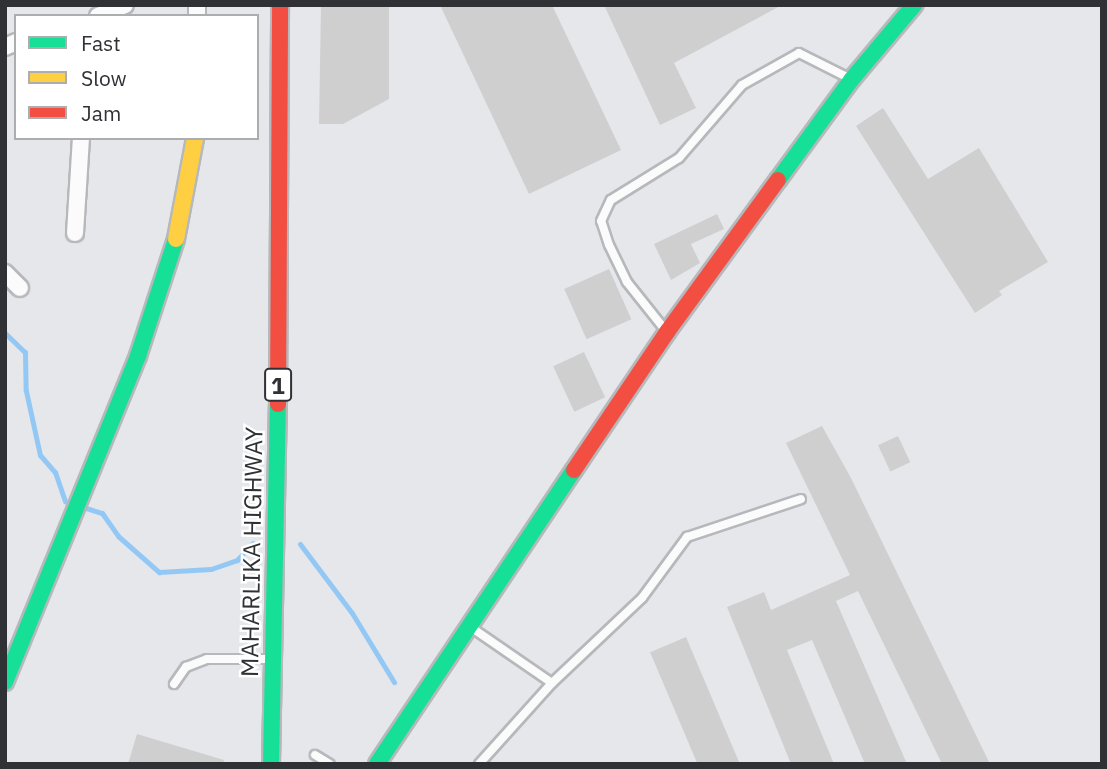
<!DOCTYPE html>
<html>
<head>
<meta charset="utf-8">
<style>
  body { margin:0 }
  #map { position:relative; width:1107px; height:769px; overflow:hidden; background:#e5e7eb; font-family:"IBM Plex Sans",sans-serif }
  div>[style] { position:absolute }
  .stream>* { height:5px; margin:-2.5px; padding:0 2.5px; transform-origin:2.5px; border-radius:2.5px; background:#94c8f4 }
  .building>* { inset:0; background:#d0cfd0; transform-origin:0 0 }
  .roads { filter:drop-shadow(2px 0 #b6b8bb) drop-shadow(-2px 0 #b6b8bb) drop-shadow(0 2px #b6b8bb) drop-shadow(0 -2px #b6b8bb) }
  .lane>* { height:8px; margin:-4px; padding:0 4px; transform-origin:4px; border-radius:4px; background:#fbfbfc }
  .street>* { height:16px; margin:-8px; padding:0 8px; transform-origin:8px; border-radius:8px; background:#fbfbfc }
  .fast>* { height:16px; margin:-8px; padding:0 8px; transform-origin:8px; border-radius:8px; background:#16e098 }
  .slow>* { height:16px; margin:-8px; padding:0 8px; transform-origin:8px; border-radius:8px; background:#ffcf43 }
  .jam>* { height:16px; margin:-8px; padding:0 8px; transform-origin:8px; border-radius:8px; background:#f24e42 }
  span { translate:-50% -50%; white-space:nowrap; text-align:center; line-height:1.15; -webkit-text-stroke:5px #fff; paint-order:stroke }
  .shield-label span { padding:2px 5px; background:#fff; border:2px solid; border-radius:5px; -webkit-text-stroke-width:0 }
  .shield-label { font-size:23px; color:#303135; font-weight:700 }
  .street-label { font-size:24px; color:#303135 }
  .frame { position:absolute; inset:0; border:7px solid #303135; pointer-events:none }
  .legend { position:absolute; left:14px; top:14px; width:245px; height:126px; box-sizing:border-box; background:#fff; border:2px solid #acadae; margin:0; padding:9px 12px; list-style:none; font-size:21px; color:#303135 }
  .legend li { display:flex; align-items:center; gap:14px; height:35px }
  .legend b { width:35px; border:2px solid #acadae }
</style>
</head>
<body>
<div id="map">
  <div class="stream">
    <i style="left:5px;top:333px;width:28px;rotate:44deg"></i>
    <i style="left:25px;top:352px;width:39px;rotate:89deg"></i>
    <i style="left:26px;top:391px;width:66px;rotate:77.7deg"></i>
    <i style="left:40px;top:455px;width:23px;rotate:49deg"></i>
    <i style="left:55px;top:472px;width:31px;rotate:71deg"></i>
    <i style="left:83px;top:507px;width:20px;rotate:18deg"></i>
    <i style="left:102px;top:513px;width:28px;rotate:55deg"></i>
    <i style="left:118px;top:536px;width:55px;rotate:41.3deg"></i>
    <i style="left:159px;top:572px;width:52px;rotate:-3.3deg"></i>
    <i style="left:211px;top:569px;width:28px;rotate:-19deg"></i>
    <i style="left:237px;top:560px;width:23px;rotate:-47deg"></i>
    <i style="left:300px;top:544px;width:86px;rotate:53deg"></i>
    <i style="left:352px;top:613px;width:81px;rotate:58.7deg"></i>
  </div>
  <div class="building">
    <i style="clip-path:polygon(321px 5px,389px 5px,389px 99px,343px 124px,319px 124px)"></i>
    <i style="clip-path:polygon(440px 5px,552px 5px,621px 150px,529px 194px)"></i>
    <i style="clip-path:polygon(604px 5px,782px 5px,674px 63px,696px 108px,660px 125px)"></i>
    <i style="clip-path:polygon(883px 108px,928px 179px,979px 148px,1048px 262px,999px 291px,1002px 295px,975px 313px,856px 126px)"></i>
    <i style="clip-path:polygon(717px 214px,724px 229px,691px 244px,700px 263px,671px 280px,654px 244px)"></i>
    <i style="left:609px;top:269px;width:55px;height:49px;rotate:66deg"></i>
    <i style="left:584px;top:352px;width:50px;height:34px;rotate:65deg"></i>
    <i style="clip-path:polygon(822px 426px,851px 478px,990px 764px,942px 764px,858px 591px,836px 601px,907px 764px,865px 764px,812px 640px,787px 650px,834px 764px,791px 764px,727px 607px,764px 592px,771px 610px,850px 575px,786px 443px)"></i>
    <i style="left:898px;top:436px;width:29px;height:22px;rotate:65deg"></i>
    <i style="left:686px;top:637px;width:138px;height:39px;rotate:67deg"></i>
    <i style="clip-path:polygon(137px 734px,224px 760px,223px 764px,128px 764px)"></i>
  </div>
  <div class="roads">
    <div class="lane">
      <i style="left:666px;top:331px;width:63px;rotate:-128.5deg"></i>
      <i style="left:627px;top:282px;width:41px;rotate:-115.9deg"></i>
      <i style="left:609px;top:245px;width:25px;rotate:-108deg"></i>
      <i style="left:601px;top:221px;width:23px;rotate:-65deg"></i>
      <i style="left:611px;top:200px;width:80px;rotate:-31.7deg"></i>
      <i style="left:679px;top:158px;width:96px;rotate:-49.2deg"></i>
      <i style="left:742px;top:85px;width:65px;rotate:-29.3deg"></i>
      <i style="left:799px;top:53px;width:56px;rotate:26.6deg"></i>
      <i style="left:472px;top:628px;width:97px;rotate:34.5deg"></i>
      <i style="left:174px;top:684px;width:21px;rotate:-55deg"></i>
      <i style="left:186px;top:667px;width:22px;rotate:-21deg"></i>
      <i style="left:207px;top:659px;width:60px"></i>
      <i style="left:315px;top:755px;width:17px;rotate:31deg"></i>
      <i style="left:479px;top:764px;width:109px;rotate:-48deg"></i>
      <i style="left:552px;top:683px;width:124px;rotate:-43.4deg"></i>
      <i style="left:642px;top:598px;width:76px;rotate:-53.6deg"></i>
      <i style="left:687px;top:537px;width:120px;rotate:-18.4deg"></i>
    </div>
    <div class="street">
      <i style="left:197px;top:5px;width:11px;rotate:90deg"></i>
      <i style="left:98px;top:16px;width:29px;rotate:-22deg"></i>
      <i style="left:5px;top:47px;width:12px;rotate:-24deg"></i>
      <i style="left:75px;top:233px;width:95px;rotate:-86.4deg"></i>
      <i style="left:5px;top:273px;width:21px;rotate:45deg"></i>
    </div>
    <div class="fast">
      <i style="left:778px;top:180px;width:125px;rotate:-53.8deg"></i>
      <i style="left:852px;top:79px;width:97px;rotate:-50deg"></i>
      <i style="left:5px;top:682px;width:352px;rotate:-67.8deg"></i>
      <i style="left:138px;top:356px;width:123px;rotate:-72deg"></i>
      <i style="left:271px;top:764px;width:360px;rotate:-88.9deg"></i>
      <i style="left:377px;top:764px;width:354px;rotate:-56.2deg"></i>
    </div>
    <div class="slow">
      <i style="left:176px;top:239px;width:103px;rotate:-79.3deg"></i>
    </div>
    <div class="jam">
      <i style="left:278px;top:404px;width:399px;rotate:-89.7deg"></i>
      <i style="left:574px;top:470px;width:166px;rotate:-56deg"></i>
      <i style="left:667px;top:332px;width:188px;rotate:-53.9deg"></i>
    </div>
  </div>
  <div class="shield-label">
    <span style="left:278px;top:385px">1</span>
  </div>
  <div class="street-label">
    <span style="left:252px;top:552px;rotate:-89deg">MAHARLIKA HIGHWAY</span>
  </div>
  <div class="frame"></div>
  <ul class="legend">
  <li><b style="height:9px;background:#16e098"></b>Fast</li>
  <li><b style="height:9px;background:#ffcf43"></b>Slow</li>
  <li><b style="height:9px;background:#f24e42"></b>Jam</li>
  </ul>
</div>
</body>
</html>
